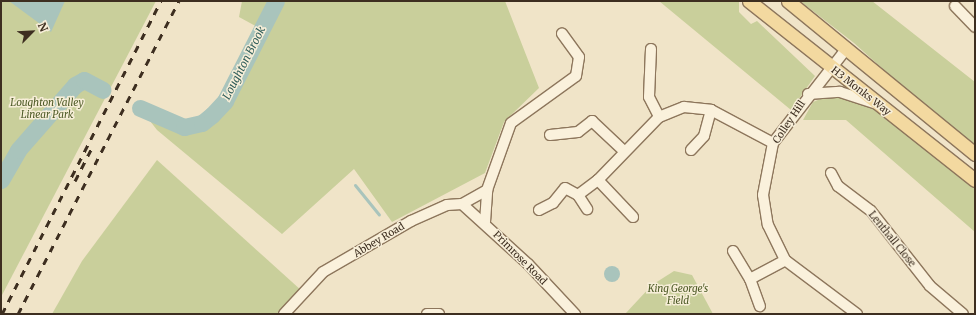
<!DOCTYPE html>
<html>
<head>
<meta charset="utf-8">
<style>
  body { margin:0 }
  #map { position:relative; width:976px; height:315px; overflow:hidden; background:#f0e4c8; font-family:Merriweather,serif }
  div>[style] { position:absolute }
  .green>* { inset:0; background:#c9cf9b }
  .water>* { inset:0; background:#a9c4bc }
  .round { border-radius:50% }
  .stream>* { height:3px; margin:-1.5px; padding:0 1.5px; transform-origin:1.5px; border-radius:1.5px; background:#a9c4bc }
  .river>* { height:17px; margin:-8.5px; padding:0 8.5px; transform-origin:8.5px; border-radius:8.5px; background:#a9c4bc }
  .roads { filter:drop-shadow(1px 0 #8d765c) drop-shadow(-1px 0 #8d765c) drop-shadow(0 1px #8d765c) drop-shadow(0 -1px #8d765c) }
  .minor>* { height:10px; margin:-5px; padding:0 5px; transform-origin:5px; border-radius:5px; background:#faf1dc }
  .major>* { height:13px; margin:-6.5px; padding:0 6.5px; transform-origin:6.5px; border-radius:6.5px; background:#f3d9a0 }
  .rail>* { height:3px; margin-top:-1.5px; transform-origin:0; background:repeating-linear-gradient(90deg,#3d2e20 0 7px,transparent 0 14px) }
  span { translate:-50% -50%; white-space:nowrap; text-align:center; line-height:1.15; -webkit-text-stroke:3px #f7eed8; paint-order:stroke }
  .street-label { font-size:10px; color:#3d2e20 }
  .park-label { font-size:10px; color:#4d5a26; font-style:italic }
  .water-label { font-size:11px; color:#2f5d5a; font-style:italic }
  .frame { position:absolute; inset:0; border:2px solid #3d2e20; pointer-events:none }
  .north { position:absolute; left:12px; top:12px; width:40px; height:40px; -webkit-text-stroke:3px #f7eed8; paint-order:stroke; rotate:66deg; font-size:11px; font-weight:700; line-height:16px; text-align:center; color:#3d2e20 }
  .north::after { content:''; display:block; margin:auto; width:14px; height:18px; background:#3d2e20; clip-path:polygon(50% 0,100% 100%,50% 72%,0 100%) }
</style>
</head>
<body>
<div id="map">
  <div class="green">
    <i style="clip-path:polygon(1px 1px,156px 1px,1px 297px)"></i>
    <i style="clip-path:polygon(242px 1px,505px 1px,539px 88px,504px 122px,485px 173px,392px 222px,354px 169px,282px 234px,157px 130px,140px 108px,184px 127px,202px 123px,212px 115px,225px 101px,261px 29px,239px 17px)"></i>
    <i style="clip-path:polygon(659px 1px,739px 1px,739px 12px,751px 24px,757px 21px,815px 76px,791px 110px)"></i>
    <i style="clip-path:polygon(800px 1px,872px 1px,975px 82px,975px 152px,854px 43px)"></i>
    <i style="clip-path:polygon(828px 96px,843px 96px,869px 106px,975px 181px,975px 232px,846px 120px,803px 120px,813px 102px)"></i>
    <i style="clip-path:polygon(157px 160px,302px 291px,280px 314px,52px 314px,82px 261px)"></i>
    <i style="clip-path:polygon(674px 271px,692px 275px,713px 314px,625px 314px,652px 285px)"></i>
  </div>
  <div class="water">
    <i style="clip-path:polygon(9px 1px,65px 1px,51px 32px)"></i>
    <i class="round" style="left:604px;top:266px;width:16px;height:16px"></i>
  </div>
  <div class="stream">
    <i style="left:355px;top:185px;width:38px;rotate:51deg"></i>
  </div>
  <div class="river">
    <i style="left:140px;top:108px;width:48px;rotate:23.4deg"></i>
    <i style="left:184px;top:127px;width:18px;rotate:-13deg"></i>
    <i style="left:202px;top:123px;width:13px;rotate:-39deg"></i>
    <i style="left:212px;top:115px;width:19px;rotate:-47deg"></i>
    <i style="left:225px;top:101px;width:112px;rotate:-63deg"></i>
    <i style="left:1px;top:180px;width:34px;rotate:-60deg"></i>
    <i style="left:18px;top:150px;width:86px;rotate:-48.8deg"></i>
    <i style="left:75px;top:85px;width:10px;rotate:-29deg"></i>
    <i style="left:84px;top:80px;width:21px;rotate:28deg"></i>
  </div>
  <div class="roads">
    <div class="minor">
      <i style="left:955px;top:6px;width:29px;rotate:46deg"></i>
      <i style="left:847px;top:48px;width:120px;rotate:127.9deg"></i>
      <i style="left:773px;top:143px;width:53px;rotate:100.9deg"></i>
      <i style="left:763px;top:195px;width:30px;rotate:81deg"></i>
      <i style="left:768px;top:225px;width:39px;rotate:64deg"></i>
      <i style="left:785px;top:260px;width:90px;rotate:36.9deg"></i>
      <i style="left:651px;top:49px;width:48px;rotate:92.4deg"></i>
      <i style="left:649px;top:97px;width:22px;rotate:63deg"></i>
      <i style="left:808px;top:94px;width:32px;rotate:-4deg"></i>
      <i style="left:840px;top:92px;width:38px;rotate:18deg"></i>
      <i style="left:550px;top:135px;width:28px;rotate:-6deg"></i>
      <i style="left:578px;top:132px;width:18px;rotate:-38deg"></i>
      <i style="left:592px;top:121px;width:44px;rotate:43.2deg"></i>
      <i style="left:691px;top:150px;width:19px;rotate:-47deg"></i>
      <i style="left:704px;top:136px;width:27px;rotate:-75deg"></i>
      <i style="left:831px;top:173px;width:15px;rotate:62deg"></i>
      <i style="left:838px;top:186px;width:41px;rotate:37.1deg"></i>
      <i style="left:871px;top:211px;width:95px;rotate:51.8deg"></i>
      <i style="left:930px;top:286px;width:43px;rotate:40.3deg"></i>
      <i style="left:598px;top:180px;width:88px;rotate:-45.9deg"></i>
      <i style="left:659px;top:117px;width:27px;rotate:-22deg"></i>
      <i style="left:684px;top:107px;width:27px;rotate:6deg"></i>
      <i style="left:711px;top:110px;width:70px;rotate:28deg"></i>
      <i style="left:578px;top:195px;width:17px;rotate:57deg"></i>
      <i style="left:462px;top:204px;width:89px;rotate:42.3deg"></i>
      <i style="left:528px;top:264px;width:69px;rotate:46.8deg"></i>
      <i style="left:539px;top:210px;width:16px;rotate:-27deg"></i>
      <i style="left:553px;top:203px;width:19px;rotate:-51deg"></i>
      <i style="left:565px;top:188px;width:15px;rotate:28deg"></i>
      <i style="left:578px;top:195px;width:25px;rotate:-37deg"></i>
      <i style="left:598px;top:180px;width:51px;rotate:46.6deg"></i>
      <i style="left:485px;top:222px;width:32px;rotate:-86deg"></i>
      <i style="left:733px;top:251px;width:33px;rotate:59deg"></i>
      <i style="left:750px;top:279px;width:29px;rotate:70deg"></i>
      <i style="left:750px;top:279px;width:40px;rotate:-28deg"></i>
      <i style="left:284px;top:314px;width:57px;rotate:-47.1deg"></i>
      <i style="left:323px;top:272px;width:102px;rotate:-30.1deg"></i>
      <i style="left:411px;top:221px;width:39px;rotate:-24deg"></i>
      <i style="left:447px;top:205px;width:15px;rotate:-4deg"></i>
      <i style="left:462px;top:204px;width:29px;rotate:-29deg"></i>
      <i style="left:487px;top:190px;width:71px;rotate:-70.3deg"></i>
      <i style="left:511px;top:123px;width:80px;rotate:-35.9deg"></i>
      <i style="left:576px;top:76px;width:19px;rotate:-81deg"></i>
      <i style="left:579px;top:57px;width:29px;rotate:-126deg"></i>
      <i style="left:427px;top:314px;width:12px"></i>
    </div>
    <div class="major">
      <i style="left:749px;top:1px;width:288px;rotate:38.4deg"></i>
      <i style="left:788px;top:1px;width:242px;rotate:39.3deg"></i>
    </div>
  </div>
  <div class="rail">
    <i style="left:75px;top:181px;width:39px;rotate:-63deg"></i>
    <i style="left:2px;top:314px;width:351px;rotate:-63.1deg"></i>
    <i style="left:18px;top:314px;width:352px;rotate:-62.8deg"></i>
  </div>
  <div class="street-label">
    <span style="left:861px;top:91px;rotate:38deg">H3 Monks Way</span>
    <span style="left:789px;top:122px;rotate:-56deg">Colley Hill</span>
    <span style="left:892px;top:239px;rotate:51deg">Lenthall Close</span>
    <span style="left:379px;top:240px;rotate:-31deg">Abbey Road</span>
    <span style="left:520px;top:258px;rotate:45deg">Primrose Road</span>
  </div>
  <div class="park-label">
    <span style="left:47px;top:108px">Loughton Valley<br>Linear Park</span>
    <span style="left:678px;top:294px">King George's<br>Field</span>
  </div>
  <div class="water-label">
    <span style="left:244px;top:63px;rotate:-63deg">Loughton Brook</span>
  </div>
  <div class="frame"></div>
  <div class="north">N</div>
</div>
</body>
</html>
